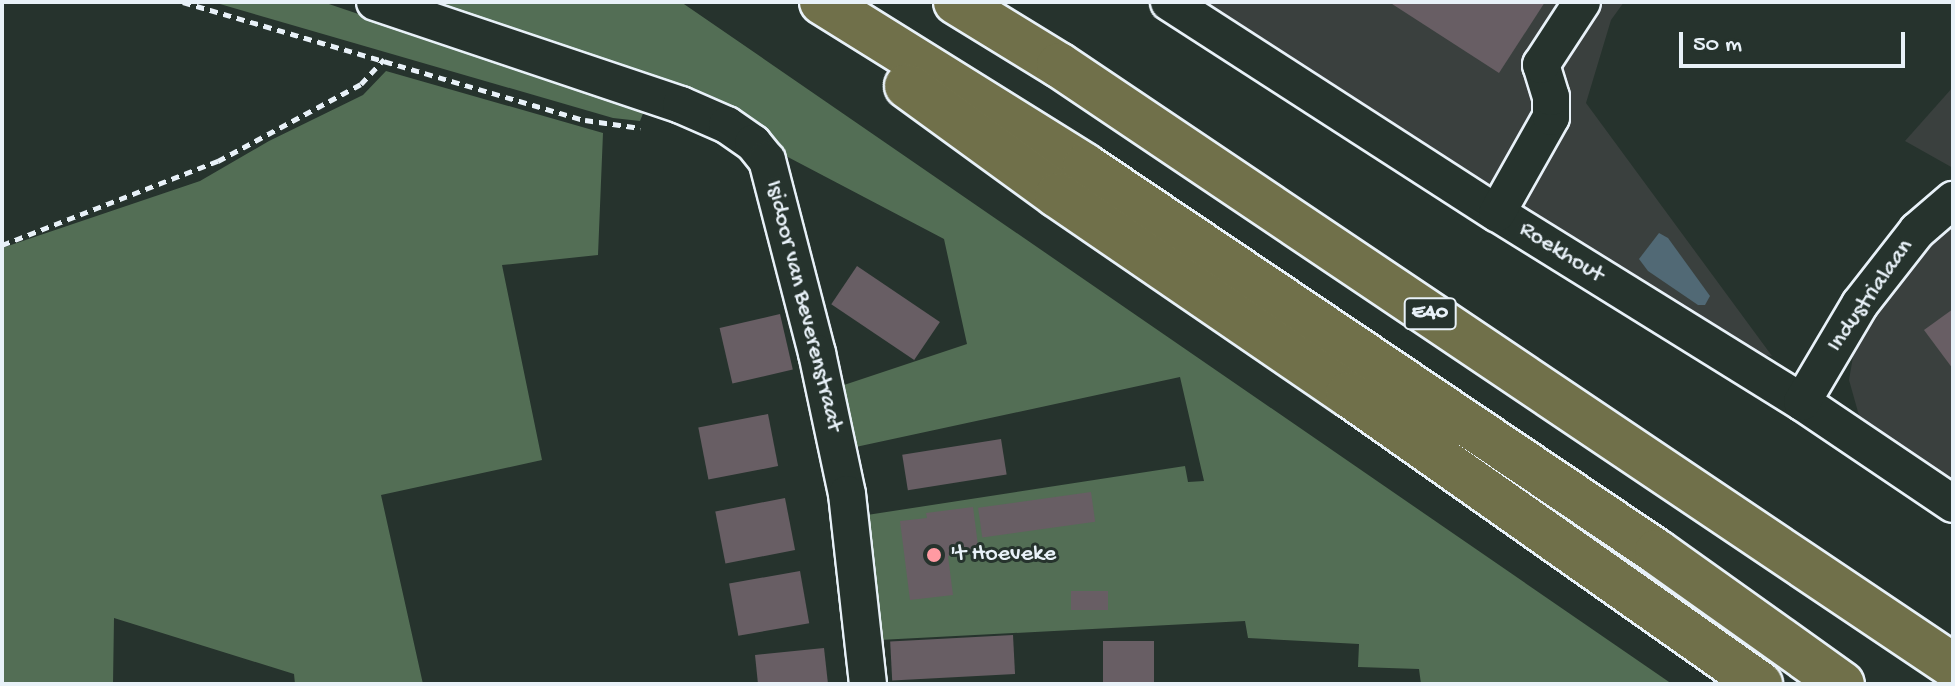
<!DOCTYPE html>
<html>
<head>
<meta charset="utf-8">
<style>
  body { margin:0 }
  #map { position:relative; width:1955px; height:686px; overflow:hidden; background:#26332d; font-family:"Gochi Hand",sans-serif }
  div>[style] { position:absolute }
  .built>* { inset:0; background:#3a403e }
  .green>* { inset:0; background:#536e55 }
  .water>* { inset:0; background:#516975 }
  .building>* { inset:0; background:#685e64; transform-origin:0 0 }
  .path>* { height:5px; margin-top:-2.5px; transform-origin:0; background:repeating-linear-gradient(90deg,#e8f1f8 0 8px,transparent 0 14px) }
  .roads { filter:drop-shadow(2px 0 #e8f1f8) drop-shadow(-2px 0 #e8f1f8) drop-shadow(0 2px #e8f1f8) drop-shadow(0 -2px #e8f1f8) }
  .minor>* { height:36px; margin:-18px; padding:0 18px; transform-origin:18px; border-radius:18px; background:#26332d }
  .highway>* { height:44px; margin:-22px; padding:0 22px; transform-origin:22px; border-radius:22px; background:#70704a }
  .dots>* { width:22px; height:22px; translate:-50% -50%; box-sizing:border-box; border:4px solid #26332d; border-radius:50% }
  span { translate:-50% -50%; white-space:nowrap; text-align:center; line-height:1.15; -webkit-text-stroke:6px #26332d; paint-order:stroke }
  .shield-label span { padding:2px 6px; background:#26332d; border:2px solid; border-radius:6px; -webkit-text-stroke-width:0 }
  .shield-label { font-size:22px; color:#e8f1f8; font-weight:700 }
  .street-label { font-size:24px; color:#e8f1f8 }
  .poi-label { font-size:24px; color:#e8f1f8 }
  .left { translate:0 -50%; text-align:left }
  .frame { position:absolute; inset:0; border:4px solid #e8f1f8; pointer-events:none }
  .scale { position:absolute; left:1679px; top:32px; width:226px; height:36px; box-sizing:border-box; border:4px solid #e8f1f8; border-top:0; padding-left:10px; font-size:24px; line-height:28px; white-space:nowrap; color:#e8f1f8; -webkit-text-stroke:6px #26332d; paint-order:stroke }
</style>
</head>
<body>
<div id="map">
  <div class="built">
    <i style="clip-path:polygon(1192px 2px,1624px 2px,1611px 20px,1586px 103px,1772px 356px,1754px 354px)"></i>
    <i style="clip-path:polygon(1953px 87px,1953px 168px,1905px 141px)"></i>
    <i style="clip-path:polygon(1953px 216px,1953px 489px,1869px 430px,1860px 419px,1849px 380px,1855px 345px,1912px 255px)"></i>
  </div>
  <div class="green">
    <i style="clip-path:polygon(213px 2px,323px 2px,644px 111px,640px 121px,613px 118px)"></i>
    <i style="clip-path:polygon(438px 2px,681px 2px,1672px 684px,1421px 684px,1419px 669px,1358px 667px,1359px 644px,1248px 638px,1245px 621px,879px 640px,867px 515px,1185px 466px,1188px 482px,1204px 481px,1180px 377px,851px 448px,838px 387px,967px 344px,944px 239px,784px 155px,743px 113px)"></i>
    <i style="clip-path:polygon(386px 71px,603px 133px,598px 255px,502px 265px,542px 460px,381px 495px,423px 684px,295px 684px,294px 674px,114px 618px,113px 684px,2px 684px,2px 248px,200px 181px,269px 141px,363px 95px)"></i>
  </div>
  <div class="water">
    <i style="clip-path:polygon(1659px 233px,1668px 238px,1710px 296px,1705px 305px,1698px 305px,1648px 271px,1639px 259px)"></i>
  </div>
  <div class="building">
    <i style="clip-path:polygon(1389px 2px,1545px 2px,1499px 73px)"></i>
    <i style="left:857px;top:266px;width:100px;height:46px;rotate:34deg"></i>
    <i style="clip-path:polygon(1953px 309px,1953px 369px,1924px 330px)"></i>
    <i style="left:780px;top:314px;width:57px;height:62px;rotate:77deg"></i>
    <i style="left:768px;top:414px;width:53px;height:71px;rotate:79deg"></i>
    <i style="left:1001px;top:439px;width:36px;height:100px;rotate:81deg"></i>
    <i style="left:1091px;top:492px;width:30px;height:114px;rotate:82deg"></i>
    <i style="left:785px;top:498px;width:53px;height:71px;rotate:79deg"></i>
    <i style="clip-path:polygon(973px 507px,979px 553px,948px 556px,953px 595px,910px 600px,900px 521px,927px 518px,926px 513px)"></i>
    <i style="left:800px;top:571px;width:53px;height:72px;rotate:80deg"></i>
    <i style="left:1071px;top:591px;width:37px;height:19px"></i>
    <i style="left:1013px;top:635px;width:39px;height:123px;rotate:87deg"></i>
    <i style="left:1154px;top:641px;width:43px;height:51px;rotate:90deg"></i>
    <i style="clip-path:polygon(824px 648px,828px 684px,758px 684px,755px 655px)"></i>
  </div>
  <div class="path">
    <i style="left:183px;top:2px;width:419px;rotate:16.4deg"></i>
    <i style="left:585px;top:120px;width:56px;rotate:8.3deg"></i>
    <i style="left:2px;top:245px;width:232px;rotate:-21.3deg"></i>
    <i style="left:218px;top:161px;width:162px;rotate:-28.3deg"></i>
    <i style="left:361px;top:84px;width:34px;rotate:-47deg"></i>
  </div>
  <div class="roads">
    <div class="minor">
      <i style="left:375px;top:2px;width:323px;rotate:18.6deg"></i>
      <i style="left:681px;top:105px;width:50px;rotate:23.5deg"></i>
      <i style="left:727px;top:125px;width:32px;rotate:35deg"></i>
      <i style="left:753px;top:143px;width:22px;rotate:51deg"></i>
      <i style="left:767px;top:160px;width:199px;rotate:75.5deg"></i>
      <i style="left:817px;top:353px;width:144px;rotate:78deg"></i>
      <i style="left:847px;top:494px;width:191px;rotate:83.7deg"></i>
      <i style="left:1169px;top:2px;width:390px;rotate:32.8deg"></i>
      <i style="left:1497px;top:213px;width:359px;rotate:31.8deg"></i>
      <i style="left:1802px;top:402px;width:182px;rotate:34deg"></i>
      <i style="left:1497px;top:213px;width:110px;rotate:-60.6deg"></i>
      <i style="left:1551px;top:117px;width:20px;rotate:-90deg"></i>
      <i style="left:1551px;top:97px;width:34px;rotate:-107deg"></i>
      <i style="left:1541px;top:65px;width:75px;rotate:-56.9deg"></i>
      <i style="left:1802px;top:402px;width:114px;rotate:-59.4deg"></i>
      <i style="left:1860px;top:304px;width:93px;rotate:-52deg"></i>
      <i style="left:1917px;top:231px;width:48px;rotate:-40.7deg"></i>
    </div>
    <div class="highway">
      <i style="left:822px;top:2px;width:310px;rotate:31.9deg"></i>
      <i style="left:1085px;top:166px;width:690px;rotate:34.01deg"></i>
      <i style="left:1657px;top:552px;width:227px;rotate:35.5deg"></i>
      <i style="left:956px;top:2px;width:121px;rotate:31.5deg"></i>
      <i style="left:1059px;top:65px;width:1077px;rotate:33.91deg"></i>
      <i style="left:907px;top:86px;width:185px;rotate:36deg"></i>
      <i style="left:1057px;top:195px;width:353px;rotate:34.4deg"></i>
      <i style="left:1348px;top:394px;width:504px;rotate:35.14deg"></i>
    </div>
  </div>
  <div class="dots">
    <i style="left:934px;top:555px;background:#ff9aa2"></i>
  </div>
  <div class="shield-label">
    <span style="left:1430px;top:314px">E40</span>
  </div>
  <div class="street-label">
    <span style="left:1561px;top:253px;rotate:32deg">Roekhout</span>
    <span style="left:1871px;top:296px;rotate:-55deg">Industrialaan</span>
    <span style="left:803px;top:306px;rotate:76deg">Isidoor van Beverenstraat</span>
  </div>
  <div class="poi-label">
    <span class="left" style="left:950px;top:555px">'t Hoeveke</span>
  </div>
  <div class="frame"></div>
  <div class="scale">50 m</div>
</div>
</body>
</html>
